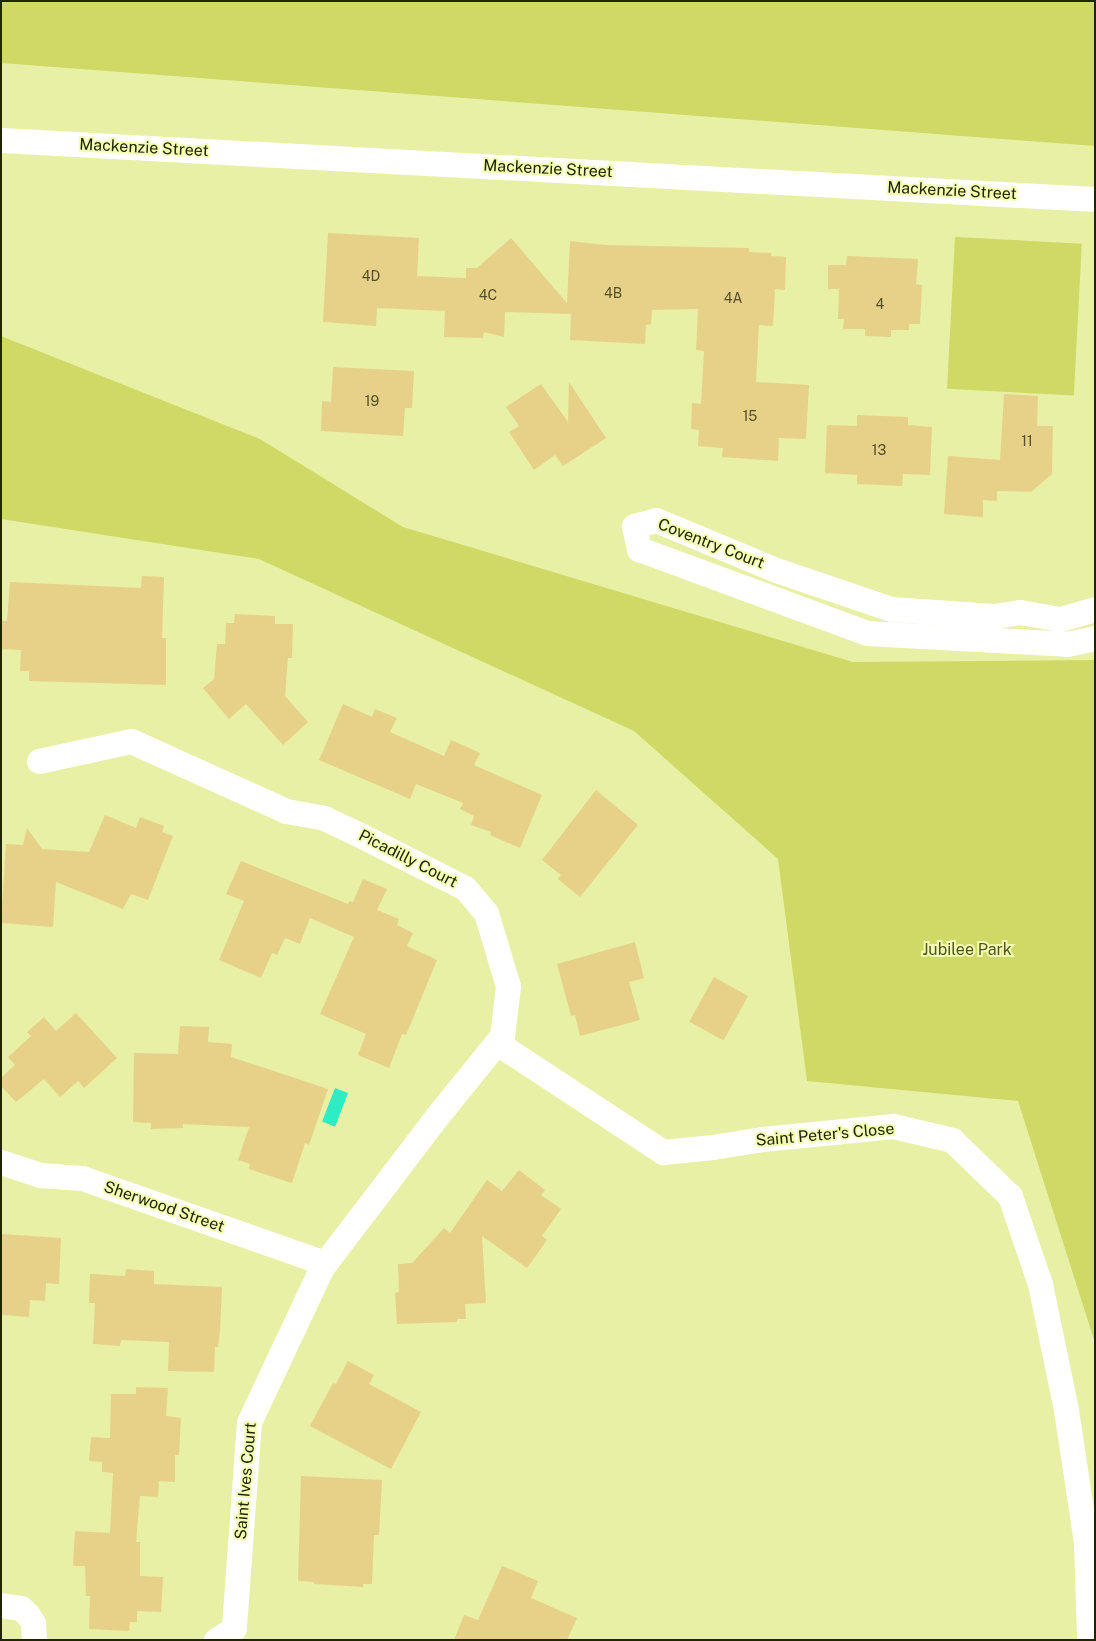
<!DOCTYPE html>
<html>
<head>
<meta charset="utf-8">
<style>
  body { margin:0 }
  #map { position:relative; width:1096px; height:1641px; overflow:hidden; background:#e7f0a5; font-family:"Public Sans",sans-serif }
  div>[style] { position:absolute }
  .green>* { inset:0; background:#cfda66; transform-origin:0 0 }
  .water>* { inset:0; background:#2eedc5; transform-origin:0 0 }
  .building>* { inset:0; background:#e7d188; transform-origin:0 0 }
  .street>* { height:25px; margin:-12.5px; padding:0 12.5px; transform-origin:12.5px; border-radius:12.5px; background:#fff }
  span { translate:-50% -50%; white-space:nowrap; text-align:center; line-height:1.15; -webkit-text-stroke:4px #f4fdb2; paint-order:stroke }
  .number-label { font-size:14px; color:#524f26 }
  .number-label span { -webkit-text-stroke-width:0 }
  .street-label { font-size:16px; color:#212405 }
  .park-label { font-size:16px; color:#4f5420 }
  .frame { position:absolute; inset:0; border:2px solid #212405; pointer-events:none }
</style>
</head>
<body>
<div id="map">
  <div class="green">
    <i style="clip-path:polygon(1px 1px,1095px 1px,1095px 146px,1px 63px)"></i>
    <i style="left:955px;top:237px;width:127px;height:152px;rotate:3deg"></i>
    <i style="clip-path:polygon(1px 336px,260px 439px,403px 527px,853px 662px,1095px 660px,1095px 1343px,1018px 1101px,807px 1081px,778px 859px,634px 731px,259px 559px,1px 519px)"></i>
  </div>
  <div class="water">
    <i style="left:335px;top:1088px;width:14px;height:36px;rotate:21deg"></i>
  </div>
  <div class="building">
    <i style="clip-path:polygon(328px 233px,419px 238px,417px 276px,466px 278px,466px 268px,477px 268px,511px 238px,567px 303px,570px 241px,605px 245px,749px 248px,749px 252px,771px 253px,771px 256px,786px 257px,785px 290px,775px 289px,773px 326px,759px 325px,756px 382px,809px 385px,806px 439px,779px 438px,778px 461px,722px 457px,723px 448px,698px 446px,699px 430px,691px 429px,692px 403px,701px 404px,704px 351px,696px 350px,698px 309px,652px 310px,651px 324px,646px 325px,645px 344px,570px 340px,571px 314px,505px 312px,504px 337px,484px 332px,483px 338px,444px 337px,445px 311px,377px 308px,376px 326px,323px 322px)"></i>
    <i style="clip-path:polygon(847px 256px,918px 259px,916px 284px,922px 285px,920px 324px,909px 324px,909px 330px,891px 330px,891px 337px,865px 336px,865px 329px,843px 329px,844px 319px,838px 319px,839px 289px,828px 289px,828px 265px,846px 265px)"></i>
    <i style="clip-path:polygon(333px 367px,414px 371px,412px 408px,405px 408px,403px 436px,321px 431px,322px 401px,331px 402px)"></i>
    <i style="clip-path:polygon(569px 382px,606px 438px,563px 466px,555px 455px,534px 470px,509px 432px,519px 426px,506px 407px,541px 384px,568px 422px)"></i>
    <i style="clip-path:polygon(1004px 394px,1038px 396px,1037px 426px,1053px 426px,1052px 474px,1031px 492px,997px 491px,997px 501px,983px 500px,983px 517px,944px 514px,948px 456px,1000px 460px)"></i>
    <i style="clip-path:polygon(857px 415px,908px 417px,908px 425px,932px 427px,930px 475px,903px 474px,902px 486px,857px 484px,857px 475px,825px 473px,827px 425px,857px 426px)"></i>
    <i style="clip-path:polygon(142px 576px,164px 577px,162px 638px,166px 638px,166px 685px,29px 681px,29px 671px,20px 671px,21px 650px,1px 649px,1px 621px,7px 621px,10px 582px,141px 588px)"></i>
    <i style="clip-path:polygon(235px 614px,275px 616px,275px 624px,293px 624px,292px 658px,288px 658px,285px 696px,308px 722px,283px 745px,246px 704px,229px 719px,203px 688px,214px 679px,217px 644px,225px 644px,226px 623px,234px 623px)"></i>
    <i style="clip-path:polygon(343px 704px,372px 717px,375px 709px,397px 718px,390px 732px,444px 756px,451px 740px,480px 753px,474px 765px,542px 795px,520px 848px,490px 835px,491px 832px,471px 825px,474px 816px,460px 809px,463px 803px,416px 784px,410px 799px,319px 760px)"></i>
    <i style="clip-path:polygon(596px 790px,638px 825px,580px 897px,558px 879px,561px 875px,542px 860px)"></i>
    <i style="clip-path:polygon(105px 815px,136px 828px,140px 817px,164px 826px,162px 832px,173px 836px,148px 900px,131px 894px,123px 909px,56px 882px,53px 927px,1px 923px,6px 844px,23px 845px,27px 828px,42px 849px,89px 852px)"></i>
    <i style="clip-path:polygon(241px 861px,348px 904px,350px 901px,353px 902px,363px 879px,387px 889px,377px 910px,399px 919px,397px 925px,413px 933px,407px 946px,437px 960px,406px 1035px,402px 1034px,389px 1068px,358px 1055px,366px 1034px,320px 1014px,354px 937px,310px 918px,300px 944px,285px 938px,277px 955px,272px 953px,261px 978px,219px 960px,244px 901px,226px 894px)"></i>
    <i style="clip-path:polygon(635px 942px,644px 978px,629px 982px,640px 1020px,580px 1036px,575px 1015px,571px 1016px,557px 964px)"></i>
    <i style="left:714px;top:977px;width:39px;height:51px;rotate:29deg"></i>
    <i style="clip-path:polygon(76px 1013px,117px 1058px,84px 1088px,78px 1081px,60px 1097px,44px 1079px,16px 1102px,1px 1086px,1px 1078px,15px 1065px,8px 1057px,31px 1036px,27px 1032px,44px 1017px,56px 1031px)"></i>
    <i style="clip-path:polygon(180px 1026px,209px 1027px,208px 1042px,232px 1044px,231px 1057px,328px 1089px,309px 1145px,305px 1143px,292px 1183px,249px 1169px,250px 1164px,238px 1160px,249px 1127px,183px 1124px,183px 1128px,151px 1129px,151px 1123px,133px 1122px,134px 1053px,178px 1054px)"></i>
    <i style="clip-path:polygon(519px 1170px,545px 1190px,541px 1195px,561px 1209px,542px 1236px,547px 1240px,527px 1268px,482px 1236px,486px 1303px,465px 1304px,466px 1319px,457px 1319px,457px 1322px,397px 1324px,395px 1293px,399px 1292px,398px 1264px,412px 1263px,444px 1228px,450px 1233px,487px 1180px,502px 1191px)"></i>
    <i style="clip-path:polygon(1px 1234px,61px 1238px,59px 1284px,46px 1283px,45px 1301px,30px 1300px,29px 1317px,1px 1315px)"></i>
    <i style="clip-path:polygon(126px 1269px,154px 1271px,154px 1284px,222px 1287px,220px 1331px,218px 1347px,215px 1347px,214px 1372px,168px 1371px,169px 1342px,121px 1340px,120px 1346px,93px 1344px,95px 1303px,89px 1303px,90px 1274px,125px 1276px)"></i>
    <i style="clip-path:polygon(348px 1361px,374px 1375px,369px 1384px,421px 1412px,391px 1469px,310px 1426px,333px 1383px,336px 1384px)"></i>
    <i style="clip-path:polygon(136px 1387px,168px 1388px,166px 1416px,181px 1418px,179px 1455px,175px 1455px,175px 1482px,159px 1481px,158px 1497px,140px 1496px,136px 1542px,140px 1542px,140px 1576px,163px 1577px,161px 1612px,137px 1611px,137px 1622px,130px 1622px,129px 1631px,89px 1629px,90px 1596px,86px 1596px,85px 1566px,73px 1566px,75px 1531px,110px 1533px,113px 1473px,102px 1472px,102px 1462px,89px 1461px,91px 1437px,110px 1438px,111px 1394px,136px 1394px)"></i>
    <i style="clip-path:polygon(301px 1476px,382px 1480px,379px 1535px,374px 1535px,372px 1584px,363px 1584px,363px 1587px,314px 1584px,314px 1582px,298px 1581px)"></i>
    <i style="clip-path:polygon(502px 1566px,538px 1581px,531px 1598px,577px 1618px,567px 1640px,454px 1640px,464px 1615px,478px 1620px)"></i>
  </div>
  <div class="street">
    <i style="left:1px;top:140px;width:1096px;rotate:3.09deg"></i>
    <i style="left:1095px;top:609px;width:36px;rotate:164deg"></i>
    <i style="left:1060px;top:619px;width:41px;rotate:-170.1deg"></i>
    <i style="left:1020px;top:612px;width:26px;rotate:171deg"></i>
    <i style="left:994px;top:616px;width:103px;rotate:-176.1deg"></i>
    <i style="left:891px;top:609px;width:121px;rotate:-161.3deg"></i>
    <i style="left:776px;top:570px;width:130px;rotate:-157.4deg"></i>
    <i style="left:656px;top:520px;width:23px;rotate:165deg"></i>
    <i style="left:634px;top:526px;width:24px;rotate:78deg"></i>
    <i style="left:639px;top:549px;width:243px;rotate:20.2deg"></i>
    <i style="left:867px;top:633px;width:200px;rotate:3.1deg"></i>
    <i style="left:1067px;top:644px;width:29px;rotate:-12deg"></i>
    <i style="left:39px;top:761px;width:94px;rotate:-12.3deg"></i>
    <i style="left:131px;top:741px;width:170px;rotate:24.3deg"></i>
    <i style="left:286px;top:811px;width:39px;rotate:10deg"></i>
    <i style="left:324px;top:818px;width:42px;rotate:25.3deg"></i>
    <i style="left:362px;top:836px;width:115px;rotate:26.8deg"></i>
    <i style="left:465px;top:888px;width:33px;rotate:50deg"></i>
    <i style="left:486px;top:913px;width:76px;rotate:73.2deg"></i>
    <i style="left:508px;top:986px;width:50px;rotate:96.8deg"></i>
    <i style="left:502px;top:1036px;width:97px;rotate:129.1deg"></i>
    <i style="left:441px;top:1111px;width:196px;rotate:127.3deg"></i>
    <i style="left:322px;top:1267px;width:171px;rotate:115.2deg"></i>
    <i style="left:249px;top:1422px;width:207px;rotate:94.2deg"></i>
    <i style="left:234px;top:1628px;width:22px;rotate:146deg"></i>
    <i style="left:497px;top:1043px;width:199px;rotate:33.3deg"></i>
    <i style="left:663px;top:1152px;width:50px;rotate:-5.7deg"></i>
    <i style="left:713px;top:1147px;width:51px;rotate:-9.1deg"></i>
    <i style="left:763px;top:1139px;width:131px;rotate:-5.7deg"></i>
    <i style="left:893px;top:1126px;width:61px;rotate:13.3deg"></i>
    <i style="left:952px;top:1140px;width:81px;rotate:44deg"></i>
    <i style="left:1010px;top:1196px;width:93px;rotate:71.2deg"></i>
    <i style="left:1040px;top:1284px;width:129px;rotate:78.3deg"></i>
    <i style="left:1066px;top:1410px;width:134px;rotate:81.4deg"></i>
    <i style="left:1086px;top:1543px;width:97px;rotate:88.2deg"></i>
    <i style="left:1px;top:1162px;width:41px;rotate:18.4deg"></i>
    <i style="left:40px;top:1175px;width:42px;rotate:4.1deg"></i>
    <i style="left:82px;top:1178px;width:251px;rotate:19.3deg"></i>
    <i style="left:319px;top:1261px;width:7px;rotate:63deg"></i>
    <i style="left:1px;top:1605px;width:20px;rotate:9deg"></i>
    <i style="left:21px;top:1608px;width:10px;rotate:45deg"></i>
    <i style="left:28px;top:1615px;width:9px;rotate:58deg"></i>
    <i style="left:33px;top:1623px;width:17px;rotate:87deg"></i>
  </div>
  <div class="number-label">
    <span style="left:371px;top:276px">4D</span>
    <span style="left:613px;top:293px">4B</span>
    <span style="left:488px;top:295px">4C</span>
    <span style="left:733px;top:298px">4A</span>
    <span style="left:880px;top:304px">4</span>
    <span style="left:372px;top:401px">19</span>
    <span style="left:750px;top:416px">15</span>
    <span style="left:1027px;top:441px">11</span>
    <span style="left:879px;top:450px">13</span>
  </div>
  <div class="street-label">
    <span style="left:144px;top:148px;rotate:3deg">Mackenzie Street</span>
    <span style="left:548px;top:169px;rotate:3deg">Mackenzie Street</span>
    <span style="left:952px;top:191px;rotate:3deg">Mackenzie Street</span>
    <span style="left:711px;top:544px;rotate:21deg">Coventry Court</span>
    <span style="left:408px;top:859px;rotate:27deg">Picadilly Court</span>
    <span style="left:825px;top:1135px;rotate:-5deg">Saint Peter's Close</span>
    <span style="left:164px;top:1207px;rotate:19deg">Sherwood Street</span>
    <span style="left:246px;top:1481px;rotate:-85deg">Saint Ives Court</span>
  </div>
  <div class="park-label">
    <span style="left:967px;top:950px">Jubilee Park</span>
  </div>
  <div class="frame"></div>
</div>
</body>
</html>
